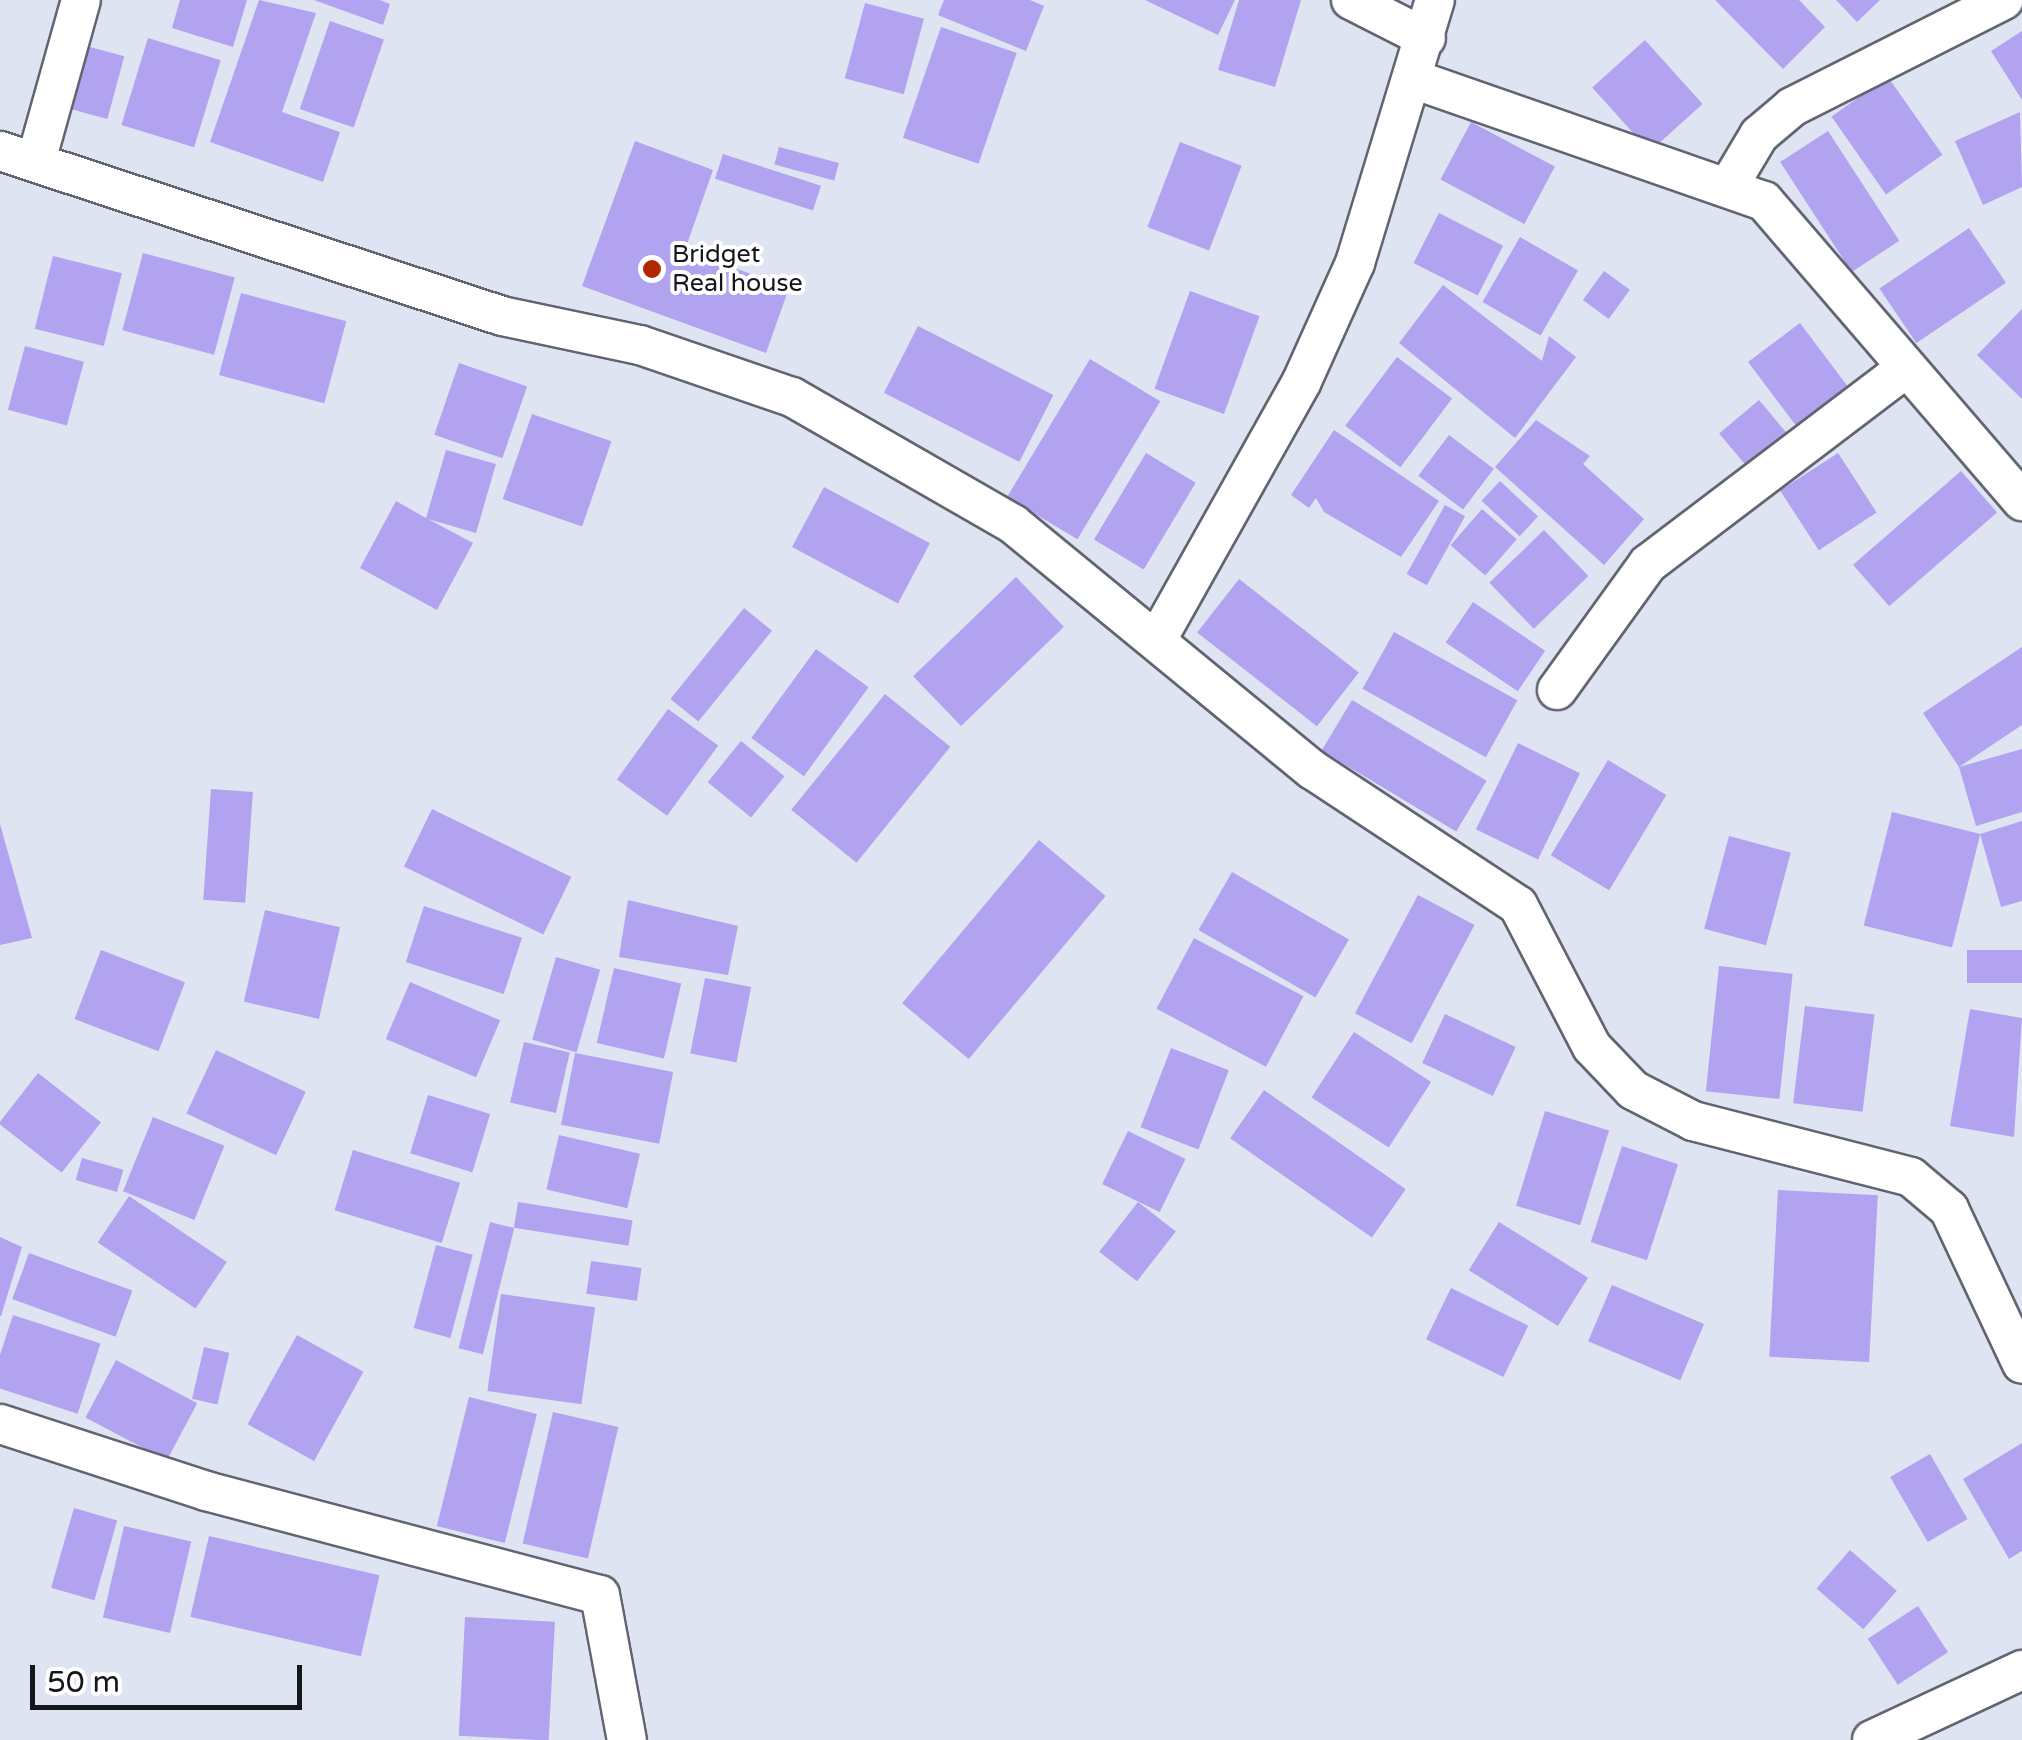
<!DOCTYPE html>
<html>
<head>
<meta charset="utf-8">
<style>
  body { margin:0 }
  #map { position:relative; width:2022px; height:1740px; overflow:hidden; background:#dee4f2; font-family:"Varela Round",sans-serif }
  div>[style] { position:absolute }
  .building>* { inset:0; background:#b1a3f0; transform-origin:0 0 }
  .roads { filter:drop-shadow(2px 0 #606571) drop-shadow(-2px 0 #606571) drop-shadow(0 2px #606571) drop-shadow(0 -2px #606571) }
  .minor>* { height:38px; margin:-19px; padding:0 19px; transform-origin:19px; border-radius:19px; background:#fff }
  .dots>* { width:28px; height:28px; translate:-50% -50%; box-sizing:border-box; border:5px solid #fff; border-radius:50% }
  span { translate:-50% -50%; white-space:nowrap; text-align:center; line-height:1.15; -webkit-text-stroke:8px #fff; paint-order:stroke }
  .poi-label { font-size:25px; color:#14161b }
  .left { translate:0 -50%; text-align:left }
  .scale { position:absolute; left:30px; top:1665px; width:272px; height:45px; box-sizing:border-box; border:5px solid #14161b; border-top:0; padding-left:12px; font-size:30px; line-height:35px; white-space:nowrap; color:#14161b; -webkit-text-stroke:8px #fff; paint-order:stroke }
</style>
</head>
<body>
<div id="map">
  <div class="building">
    <i style="clip-path:polygon(180px 0,247px 0,233px 47px,172px 28px)"></i>
    <i style="clip-path:polygon(259px 0,316px 13px,282px 112px,340px 132px,323px 182px,210px 142px)"></i>
    <i style="clip-path:polygon(314px 0,380px 0,390px 4px,383px 25px)"></i>
    <i style="clip-path:polygon(944px 0,1030px 0,1044px 6px,1026px 51px,938px 15px)"></i>
    <i style="clip-path:polygon(1145px 0,1235px 0,1218px 35px)"></i>
    <i style="clip-path:polygon(1239px 0,1301px 0,1275px 87px,1218px 70px)"></i>
    <i style="clip-path:polygon(1715px 0,1799px 0,1825px 27px,1783px 69px)"></i>
    <i style="clip-path:polygon(1836px 0,1880px 0,1857px 22px)"></i>
    <i style="left:865px;top:3px;width:61px;height:78px;rotate:15deg"></i>
    <i style="left:330px;top:21px;width:57px;height:93px;rotate:19deg"></i>
    <i style="left:941px;top:27px;width:80px;height:117px;rotate:19deg"></i>
    <i style="clip-path:polygon(2022px 31px,2022px 100px,1991px 51px)"></i>
    <i style="left:148px;top:38px;width:76px;height:91px;rotate:17deg"></i>
    <i style="left:1645px;top:40px;width:86px;height:71px;rotate:48deg"></i>
    <i style="left:75px;top:43px;width:51px;height:65px;rotate:15deg"></i>
    <i style="left:1888px;top:77px;width:95px;height:69px;rotate:55deg"></i>
    <i style="clip-path:polygon(2020px 112px,2022px 187px,1983px 205px,1955px 141px)"></i>
    <i style="left:1471px;top:122px;width:95px;height:65px;rotate:28deg"></i>
    <i style="left:1828px;top:131px;width:131px;height:57px;rotate:57deg"></i>
    <i style="clip-path:polygon(635px 141px,713px 170px,685px 250px,789px 288px,766px 353px,582px 286px)"></i>
    <i style="left:1180px;top:142px;width:66px;height:91px;rotate:21deg"></i>
    <i style="left:779px;top:147px;width:62px;height:18px;rotate:15deg"></i>
    <i style="left:723px;top:154px;width:103px;height:26px;rotate:18deg"></i>
    <i style="left:1439px;top:213px;width:72px;height:56px;rotate:27deg"></i>
    <i style="left:1969px;top:228px;width:66px;height:108px;rotate:56deg"></i>
    <i style="left:1520px;top:237px;width:67px;height:75px;rotate:30deg"></i>
    <i style="left:143px;top:253px;width:95px;height:80px;rotate:15deg"></i>
    <i style="left:53px;top:256px;width:71px;height:75px;rotate:14deg"></i>
    <i style="left:1604px;top:271px;width:32px;height:36px;rotate:36deg"></i>
    <i style="clip-path:polygon(1443px 285px,1542px 361px,1549px 336px,1576px 357px,1515px 438px,1399px 343px)"></i>
    <i style="left:1190px;top:291px;width:74px;height:104px;rotate:20deg"></i>
    <i style="left:241px;top:293px;width:109px;height:85px;rotate:15deg"></i>
    <i style="clip-path:polygon(2022px 309px,2022px 399px,1977px 355px)"></i>
    <i style="left:1800px;top:323px;width:81px;height:65px;rotate:53deg"></i>
    <i style="left:918px;top:326px;width:152px;height:75px;rotate:27deg"></i>
    <i style="left:25px;top:346px;width:61px;height:66px;rotate:15deg"></i>
    <i style="left:1397px;top:357px;width:69px;height:86px;rotate:37deg"></i>
    <i style="left:1090px;top:359px;width:82px;height:161px;rotate:31deg"></i>
    <i style="left:459px;top:363px;width:72px;height:76px;rotate:19deg"></i>
    <i style="left:1759px;top:400px;width:45px;height:52px;rotate:50deg"></i>
    <i style="left:532px;top:414px;width:84px;height:90px;rotate:19deg"></i>
    <i style="clip-path:polygon(1536px 420px,1590px 456px,1583px 464px,1644px 519px,1604px 565px,1495px 467px)"></i>
    <i style="clip-path:polygon(1334px 430px,1439px 501px,1401px 557px,1324px 512px,1316px 498px,1309px 508px,1291px 495px)"></i>
    <i style="left:1449px;top:435px;width:56px;height:51px;rotate:37deg"></i>
    <i style="clip-path:polygon(446px 450px,496px 464px,476px 533px,428px 519px,473px 543px,437px 610px,360px 568px,396px 501px,426px 518px)"></i>
    <i style="left:1146px;top:453px;width:58px;height:101px;rotate:31deg"></i>
    <i style="left:1838px;top:453px;width:71px;height:69px;rotate:57deg"></i>
    <i style="left:1961px;top:471px;width:55px;height:143px;rotate:49deg"></i>
    <i style="left:1500px;top:481px;width:52px;height:27px;rotate:43deg"></i>
    <i style="left:824px;top:487px;width:120px;height:68px;rotate:28deg"></i>
    <i style="left:1445px;top:505px;width:23px;height:79px;rotate:29deg"></i>
    <i style="left:1482px;top:509px;width:46px;height:48px;rotate:41deg"></i>
    <i style="left:1544px;top:530px;width:64px;height:76px;rotate:46deg"></i>
    <i style="left:1016px;top:577px;width:69px;height:143px;rotate:46deg"></i>
    <i style="left:1239px;top:579px;width:152px;height:68px;rotate:38deg"></i>
    <i style="left:1473px;top:602px;width:87px;height:49px;rotate:34deg"></i>
    <i style="left:744px;top:608px;width:36px;height:117px;rotate:39deg"></i>
    <i style="left:1394px;top:632px;width:141px;height:65px;rotate:29deg"></i>
    <i style="clip-path:polygon(2022px 647px,2022px 725px,1959px 767px,2022px 749px,2022px 812px,1976px 826px,1959px 767px,1923px 713px)"></i>
    <i style="left:816px;top:649px;width:65px;height:110px;rotate:36deg"></i>
    <i style="left:885px;top:694px;width:84px;height:149px;rotate:39deg"></i>
    <i style="left:1352px;top:700px;width:157px;height:59px;rotate:31deg"></i>
    <i style="left:668px;top:709px;width:62px;height:87px;rotate:36deg"></i>
    <i style="left:741px;top:741px;width:56px;height:53px;rotate:39deg"></i>
    <i style="left:1518px;top:743px;width:69px;height:96px;rotate:26deg"></i>
    <i style="left:1608px;top:760px;width:68px;height:111px;rotate:31deg"></i>
    <i style="left:211px;top:789px;width:42px;height:111px;rotate:4deg"></i>
    <i style="left:432px;top:809px;width:155px;height:64px;rotate:26deg"></i>
    <i style="left:1892px;top:812px;width:91px;height:117px;rotate:14deg"></i>
    <i style="clip-path:polygon(2022px 821px,2022px 901px,2001px 907px,1980px 834px)"></i>
    <i style="clip-path:polygon(0 824px,32px 938px,0 945px)"></i>
    <i style="left:1729px;top:836px;width:64px;height:96px;rotate:15deg"></i>
    <i style="left:1039px;top:840px;width:87px;height:213px;rotate:40deg"></i>
    <i style="left:1232px;top:872px;width:135px;height:67px;rotate:30deg"></i>
    <i style="left:1418px;top:895px;width:64px;height:134px;rotate:28deg"></i>
    <i style="clip-path:polygon(628px 900px,738px 926px,728px 975px,619px 957px)"></i>
    <i style="left:424px;top:906px;width:103px;height:59px;rotate:18deg"></i>
    <i style="left:265px;top:910px;width:77px;height:94px;rotate:13deg"></i>
    <i style="left:1194px;top:938px;width:124px;height:80px;rotate:28deg"></i>
    <i style="left:101px;top:950px;width:90px;height:74px;rotate:21deg"></i>
    <i style="left:2022px;top:950px;width:33px;height:55px;rotate:90deg"></i>
    <i style="left:556px;top:957px;width:46px;height:86px;rotate:16deg"></i>
    <i style="left:1719px;top:966px;width:74px;height:126px;rotate:6deg"></i>
    <i style="left:614px;top:968px;width:69px;height:77px;rotate:13deg"></i>
    <i style="left:705px;top:978px;width:47px;height:77px;rotate:11deg"></i>
    <i style="left:410px;top:982px;width:98px;height:62px;rotate:23deg"></i>
    <i style="left:1805px;top:1006px;width:70px;height:98px;rotate:7deg"></i>
    <i style="clip-path:polygon(1970px 1009px,2022px 1018px,2014px 1137px,1950px 1126px)"></i>
    <i style="left:1445px;top:1014px;width:78px;height:54px;rotate:25deg"></i>
    <i style="left:1354px;top:1032px;width:92px;height:78px;rotate:33deg"></i>
    <i style="left:524px;top:1042px;width:47px;height:62px;rotate:13deg"></i>
    <i style="left:1171px;top:1048px;width:62px;height:85px;rotate:21deg"></i>
    <i style="left:216px;top:1050px;width:99px;height:70px;rotate:25deg"></i>
    <i style="left:575px;top:1053px;width:100px;height:73px;rotate:11deg"></i>
    <i style="left:38px;top:1073px;width:80px;height:64px;rotate:38deg"></i>
    <i style="left:1264px;top:1090px;width:173px;height:59px;rotate:35deg"></i>
    <i style="left:428px;top:1095px;width:65px;height:61px;rotate:17deg"></i>
    <i style="left:1545px;top:1111px;width:67px;height:99px;rotate:17deg"></i>
    <i style="left:153px;top:1117px;width:77px;height:80px;rotate:22deg"></i>
    <i style="left:1128px;top:1131px;width:64px;height:59px;rotate:26deg"></i>
    <i style="left:559px;top:1135px;width:83px;height:56px;rotate:13deg"></i>
    <i style="left:1622px;top:1146px;width:59px;height:101px;rotate:18deg"></i>
    <i style="left:353px;top:1150px;width:112px;height:63px;rotate:17deg"></i>
    <i style="left:82px;top:1158px;width:43px;height:23px;rotate:16deg"></i>
    <i style="left:1778px;top:1190px;width:100px;height:167px;rotate:3deg"></i>
    <i style="left:129px;top:1196px;width:118px;height:56px;rotate:34deg"></i>
    <i style="left:518px;top:1202px;width:116px;height:26px;rotate:9deg"></i>
    <i style="left:1138px;top:1202px;width:48px;height:63px;rotate:38deg"></i>
    <i style="left:490px;top:1222px;width:25px;height:130px;rotate:14deg"></i>
    <i style="left:1499px;top:1222px;width:105px;height:57px;rotate:32deg"></i>
    <i style="clip-path:polygon(0 1237px,22px 1247px,1px 1316px,0 1316px)"></i>
    <i style="left:436px;top:1245px;width:38px;height:86px;rotate:15deg"></i>
    <i style="left:29px;top:1253px;width:110px;height:49px;rotate:20deg"></i>
    <i style="left:591px;top:1261px;width:51px;height:33px;rotate:8deg"></i>
    <i style="left:1612px;top:1285px;width:100px;height:61px;rotate:23deg"></i>
    <i style="left:1451px;top:1288px;width:86px;height:57px;rotate:26deg"></i>
    <i style="left:501px;top:1294px;width:95px;height:98px;rotate:8deg"></i>
    <i style="left:13px;top:1315px;width:92px;height:74px;rotate:18deg"></i>
    <i style="left:297px;top:1335px;width:76px;height:102px;rotate:29deg"></i>
    <i style="left:204px;top:1347px;width:26px;height:53px;rotate:13deg"></i>
    <i style="left:116px;top:1360px;width:92px;height:65px;rotate:28deg"></i>
    <i style="left:469px;top:1397px;width:70px;height:133px;rotate:14deg"></i>
    <i style="left:553px;top:1412px;width:67px;height:135px;rotate:13deg"></i>
    <i style="clip-path:polygon(2022px 1443px,2022px 1551px,2009px 1559px,1963px 1479px)"></i>
    <i style="left:1930px;top:1454px;width:75px;height:46px;rotate:60deg"></i>
    <i style="left:74px;top:1508px;width:45px;height:83px;rotate:16deg"></i>
    <i style="left:124px;top:1526px;width:69px;height:94px;rotate:13deg"></i>
    <i style="left:209px;top:1536px;width:175px;height:83px;rotate:13deg"></i>
    <i style="left:1850px;top:1550px;width:62px;height:51px;rotate:41deg"></i>
    <i style="left:1918px;top:1606px;width:55px;height:60px;rotate:57deg"></i>
    <i style="left:465px;top:1617px;width:90px;height:119px;rotate:3deg"></i>
  </div>
  <div class="roads">
    <div class="minor">
      <i style="left:1351px;top:0;width:84px;rotate:26.9deg"></i>
      <i style="left:1416px;top:80px;width:368px;rotate:19.2deg"></i>
      <i style="left:1764px;top:201px;width:396px;rotate:49.3deg"></i>
      <i style="left:0;top:151px;width:528px;rotate:18.19deg"></i>
      <i style="left:502px;top:316px;width:141px;rotate:11.9deg"></i>
      <i style="left:640px;top:345px;width:161px;rotate:18.9deg"></i>
      <i style="left:792px;top:397px;width:255px;rotate:29.9deg"></i>
      <i style="left:1013px;top:524px;width:388px;rotate:39.4deg"></i>
      <i style="left:1313px;top:770px;width:245px;rotate:33.4deg"></i>
      <i style="left:1518px;top:905px;width:160px;rotate:62.5deg"></i>
      <i style="left:1592px;top:1047px;width:59px;rotate:46.4deg"></i>
      <i style="left:1633px;top:1090px;width:68px;rotate:27.3deg"></i>
      <i style="left:1693px;top:1121px;width:225px;rotate:14.4deg"></i>
      <i style="left:1911px;top:1177px;width:50px;rotate:40.1deg"></i>
      <i style="left:1949px;top:1209px;width:171px;rotate:64.8deg"></i>
      <i style="left:36px;top:161px;width:167px;rotate:-74.4deg"></i>
      <i style="left:1731px;top:182px;width:55px;rotate:-59.2deg"></i>
      <i style="left:1759px;top:135px;width:43px;rotate:-40.3deg"></i>
      <i style="left:1792px;top:107px;width:237px;rotate:-26.8deg"></i>
      <i style="left:1159px;top:636px;width:292px;rotate:-60.7deg"></i>
      <i style="left:1302px;top:381px;width:129px;rotate:-65.8deg"></i>
      <i style="left:1355px;top:263px;width:275px;rotate:-73.1deg"></i>
      <i style="left:1557px;top:690px;width:155px;rotate:-54.2deg"></i>
      <i style="left:1648px;top:564px;width:319px;rotate:-37.2deg"></i>
      <i style="left:0;top:1424px;width:217px;rotate:18deg"></i>
      <i style="left:206px;top:1491px;width:407px;rotate:14.8deg"></i>
      <i style="left:600px;top:1595px;width:147px;rotate:79.5deg"></i>
      <i style="left:1872px;top:1740px;width:166px;rotate:-25deg"></i>
    </div>
  </div>
  <div class="dots">
    <i style="left:652px;top:269px;background:#b22601"></i>
  </div>
  <div class="poi-label">
    <span class="left" style="left:672px;top:269px">Bridget<br>Real house</span>
  </div>
  <div class="scale">50 m</div>
</div>
</body>
</html>
